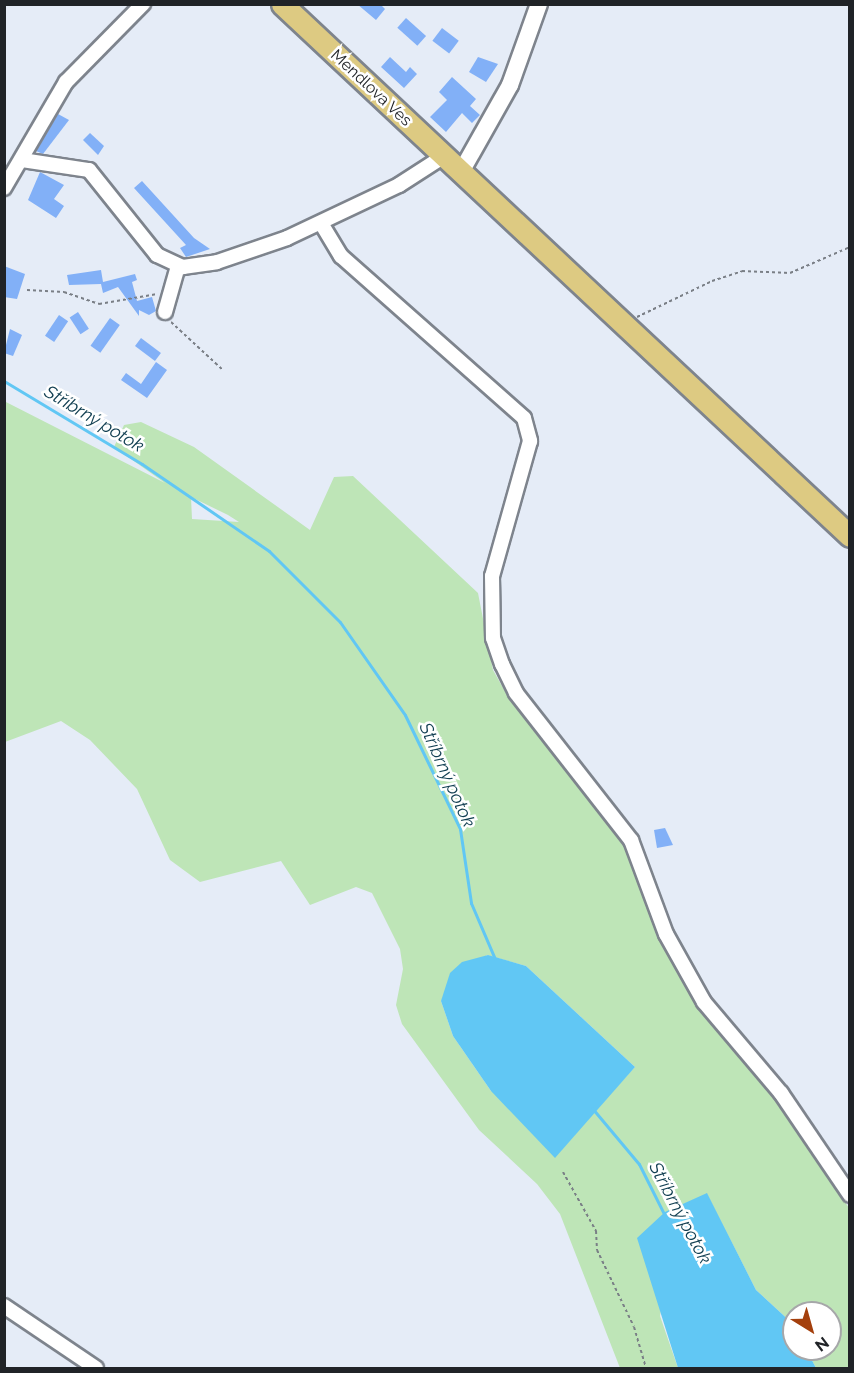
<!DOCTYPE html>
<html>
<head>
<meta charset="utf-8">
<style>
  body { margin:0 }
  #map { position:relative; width:854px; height:1373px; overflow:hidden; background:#e5ecf7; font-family:Raleway,sans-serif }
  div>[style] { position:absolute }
  .green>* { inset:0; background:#bee5b7 }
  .water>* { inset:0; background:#61c7f4 }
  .stream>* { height:3px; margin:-1.5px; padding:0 1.5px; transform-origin:1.5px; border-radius:1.5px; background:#61c7f4 }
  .building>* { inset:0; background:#82b0f7; transform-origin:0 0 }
  .path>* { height:2px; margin-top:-1px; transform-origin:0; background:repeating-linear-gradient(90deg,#7a7f86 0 3px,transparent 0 6px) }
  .roads { filter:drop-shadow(2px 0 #7e848d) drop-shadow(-2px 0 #7e848d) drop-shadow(0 2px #7e848d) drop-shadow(0 -2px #7e848d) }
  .minor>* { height:14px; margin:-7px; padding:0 7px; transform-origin:7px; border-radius:7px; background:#fff }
  .tertiary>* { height:16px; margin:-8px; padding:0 8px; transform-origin:8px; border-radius:8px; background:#fff }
  .primary>* { height:21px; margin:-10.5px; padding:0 10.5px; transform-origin:10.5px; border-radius:10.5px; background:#ddca82 }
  span { translate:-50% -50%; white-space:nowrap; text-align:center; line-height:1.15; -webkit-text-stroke:5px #fff; paint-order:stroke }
  .street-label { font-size:16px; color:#202327 }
  .water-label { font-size:18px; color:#134053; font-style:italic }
  .frame { position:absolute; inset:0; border:6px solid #202327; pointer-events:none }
  .north { position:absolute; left:782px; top:1301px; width:60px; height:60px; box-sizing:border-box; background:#fff; border:2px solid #a6a7a9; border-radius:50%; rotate:143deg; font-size:16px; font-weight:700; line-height:24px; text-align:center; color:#202327 }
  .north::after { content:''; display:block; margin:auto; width:21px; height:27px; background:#a4400d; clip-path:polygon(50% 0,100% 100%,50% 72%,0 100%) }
</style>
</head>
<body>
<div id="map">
  <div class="green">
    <i style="clip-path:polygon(evenodd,4px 401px,165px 483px,114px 447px,124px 425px,141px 422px,194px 447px,310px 530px,334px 477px,353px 476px,478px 593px,493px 670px,507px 695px,621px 834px,663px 944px,702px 1014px,780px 1103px,849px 1208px,849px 1368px,816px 1368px,806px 1349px,830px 1349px,830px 1313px,794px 1313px,794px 1325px,756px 1290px,707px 1194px,677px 1207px,660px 1316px,678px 1368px,620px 1368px,560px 1214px,537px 1184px,479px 1130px,402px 1024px,396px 1005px,403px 969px,400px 949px,372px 893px,356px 887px,310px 905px,281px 861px,200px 882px,170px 860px,137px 789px,90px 740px,61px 721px,5px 742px,4px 401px,191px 497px,228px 515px,239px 522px,192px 519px,191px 497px,4px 401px,487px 955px,526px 966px,635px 1067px,594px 1111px,491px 1091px,453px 1036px,441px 1001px,487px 955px)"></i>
  </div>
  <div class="water">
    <i style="clip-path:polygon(488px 955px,526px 966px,635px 1067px,555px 1158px,491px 1091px,453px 1036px,441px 1001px,450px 973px,462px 962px)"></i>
    <i style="clip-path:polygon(707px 1193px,756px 1290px,794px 1325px,794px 1349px,806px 1349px,816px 1368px,678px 1368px,637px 1238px,665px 1212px)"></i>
  </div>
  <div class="stream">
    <i style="left:4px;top:381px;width:161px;rotate:31deg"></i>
    <i style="left:142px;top:464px;width:154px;rotate:34.4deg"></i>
    <i style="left:269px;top:551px;width:100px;rotate:45deg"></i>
    <i style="left:340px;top:622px;width:113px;rotate:55deg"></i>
    <i style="left:405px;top:715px;width:127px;rotate:64.2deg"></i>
    <i style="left:460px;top:829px;width:75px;rotate:81.5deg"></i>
    <i style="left:471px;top:903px;width:61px;rotate:66.8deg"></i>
    <i style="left:592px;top:1108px;width:73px;rotate:50deg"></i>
    <i style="left:639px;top:1164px;width:58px;rotate:63.4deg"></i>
  </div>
  <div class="building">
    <i style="clip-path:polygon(357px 4px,380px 4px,385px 9px,376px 20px)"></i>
    <i style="left:406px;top:18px;width:27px;height:13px;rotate:42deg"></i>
    <i style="left:442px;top:28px;width:21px;height:16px;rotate:37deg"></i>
    <i style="clip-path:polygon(390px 57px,406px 72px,410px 67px,417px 74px,404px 88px,381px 67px)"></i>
    <i style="clip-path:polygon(478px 57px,498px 64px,486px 82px,469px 72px)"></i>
    <i style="clip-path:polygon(452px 77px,476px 99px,470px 106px,480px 115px,472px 123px,462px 113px,446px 132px,430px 117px,447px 100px,439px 92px)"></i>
    <i style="clip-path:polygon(58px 114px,69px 120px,43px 154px,36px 151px)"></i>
    <i style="clip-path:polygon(90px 133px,104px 146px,98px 155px,83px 140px)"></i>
    <i style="clip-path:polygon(40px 172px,64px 185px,54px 199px,64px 206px,56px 218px,28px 200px)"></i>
    <i style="clip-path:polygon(142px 181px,194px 238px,210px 249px,186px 257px,180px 248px,186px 245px,134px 188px)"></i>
    <i style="clip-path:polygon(4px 266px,25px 274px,17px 299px,4px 297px)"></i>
    <i style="clip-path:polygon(101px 270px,103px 282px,135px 274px,137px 280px,132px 282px,137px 301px,152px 297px,156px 311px,149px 315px,139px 310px,139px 316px,118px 287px,103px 293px,101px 284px,69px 285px,67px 275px)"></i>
    <i style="left:78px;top:312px;width:20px;height:10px;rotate:57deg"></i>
    <i style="left:59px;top:315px;width:11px;height:25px;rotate:34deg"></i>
    <i style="left:110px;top:318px;width:12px;height:34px;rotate:35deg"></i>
    <i style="clip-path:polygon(10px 329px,22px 335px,13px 356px,4px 353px)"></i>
    <i style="left:141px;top:338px;width:25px;height:10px;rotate:37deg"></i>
    <i style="clip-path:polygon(156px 362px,167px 370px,147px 398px,121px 380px,126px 373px,141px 384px)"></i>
    <i style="clip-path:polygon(665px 828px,673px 845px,657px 848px,654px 830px)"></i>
  </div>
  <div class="path">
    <i style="left:27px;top:290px;width:37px;rotate:3deg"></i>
    <i style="left:64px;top:292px;width:37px;rotate:19deg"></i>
    <i style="left:99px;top:304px;width:59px;rotate:-9.8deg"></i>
    <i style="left:637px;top:317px;width:83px;rotate:-25.6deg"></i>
    <i style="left:712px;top:281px;width:32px;rotate:-18deg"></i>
    <i style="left:742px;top:271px;width:48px;rotate:2.4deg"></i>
    <i style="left:790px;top:273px;width:65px;rotate:-23.4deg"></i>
    <i style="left:171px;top:322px;width:71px;rotate:42.7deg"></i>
    <i style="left:563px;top:1172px;width:68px;rotate:60.8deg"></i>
    <i style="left:596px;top:1231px;width:19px;rotate:87deg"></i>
    <i style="left:597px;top:1250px;width:85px;rotate:64.3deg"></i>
    <i style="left:634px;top:1327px;width:43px;rotate:73.7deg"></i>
  </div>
  <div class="roads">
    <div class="minor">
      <i style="left:22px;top:160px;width:68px;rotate:8.5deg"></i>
      <i style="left:89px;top:170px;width:109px;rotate:51.3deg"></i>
      <i style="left:157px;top:255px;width:29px;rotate:25deg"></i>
      <i style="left:183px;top:267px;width:34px;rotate:-8deg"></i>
      <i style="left:217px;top:262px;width:74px;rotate:-18.9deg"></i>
      <i style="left:287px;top:238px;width:124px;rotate:-25.3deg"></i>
      <i style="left:399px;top:185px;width:54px;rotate:-32.8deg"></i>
      <i style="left:4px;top:188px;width:123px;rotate:-59.7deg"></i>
      <i style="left:66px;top:82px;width:110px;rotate:-45.4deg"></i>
      <i style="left:321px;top:223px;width:39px;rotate:59deg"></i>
      <i style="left:341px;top:256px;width:244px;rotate:41.5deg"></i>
      <i style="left:524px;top:418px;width:24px;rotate:75deg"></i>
      <i style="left:530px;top:441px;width:140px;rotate:105.7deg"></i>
      <i style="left:492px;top:576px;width:62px;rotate:89.1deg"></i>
      <i style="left:493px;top:638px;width:28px;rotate:71deg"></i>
      <i style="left:502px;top:664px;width:32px;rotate:64deg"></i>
      <i style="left:516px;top:693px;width:187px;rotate:52deg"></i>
      <i style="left:631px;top:840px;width:100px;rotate:69.6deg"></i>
      <i style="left:666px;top:934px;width:78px;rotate:60.8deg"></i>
      <i style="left:704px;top:1002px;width:119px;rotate:49.8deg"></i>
      <i style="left:781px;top:1093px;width:123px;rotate:55.9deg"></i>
      <i style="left:165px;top:312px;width:48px;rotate:-74.2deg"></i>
      <i style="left:4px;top:1306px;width:111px;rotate:34deg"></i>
    </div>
    <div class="tertiary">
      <i style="left:461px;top:172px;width:100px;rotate:-60.6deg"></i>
      <i style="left:510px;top:85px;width:86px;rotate:-70.3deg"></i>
    </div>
    <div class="primary">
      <i style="left:282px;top:4px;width:778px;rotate:43.13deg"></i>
    </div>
  </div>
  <div class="street-label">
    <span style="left:371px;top:88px;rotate:43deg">Mendlova Ves</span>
  </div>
  <div class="water-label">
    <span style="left:94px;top:419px;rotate:31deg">Stříbrný potok</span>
    <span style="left:447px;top:775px;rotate:66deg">Stříbrný potok</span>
    <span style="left:680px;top:1213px;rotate:62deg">Stříbrný potok</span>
  </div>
  <div class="frame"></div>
  <div class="north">N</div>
</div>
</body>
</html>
